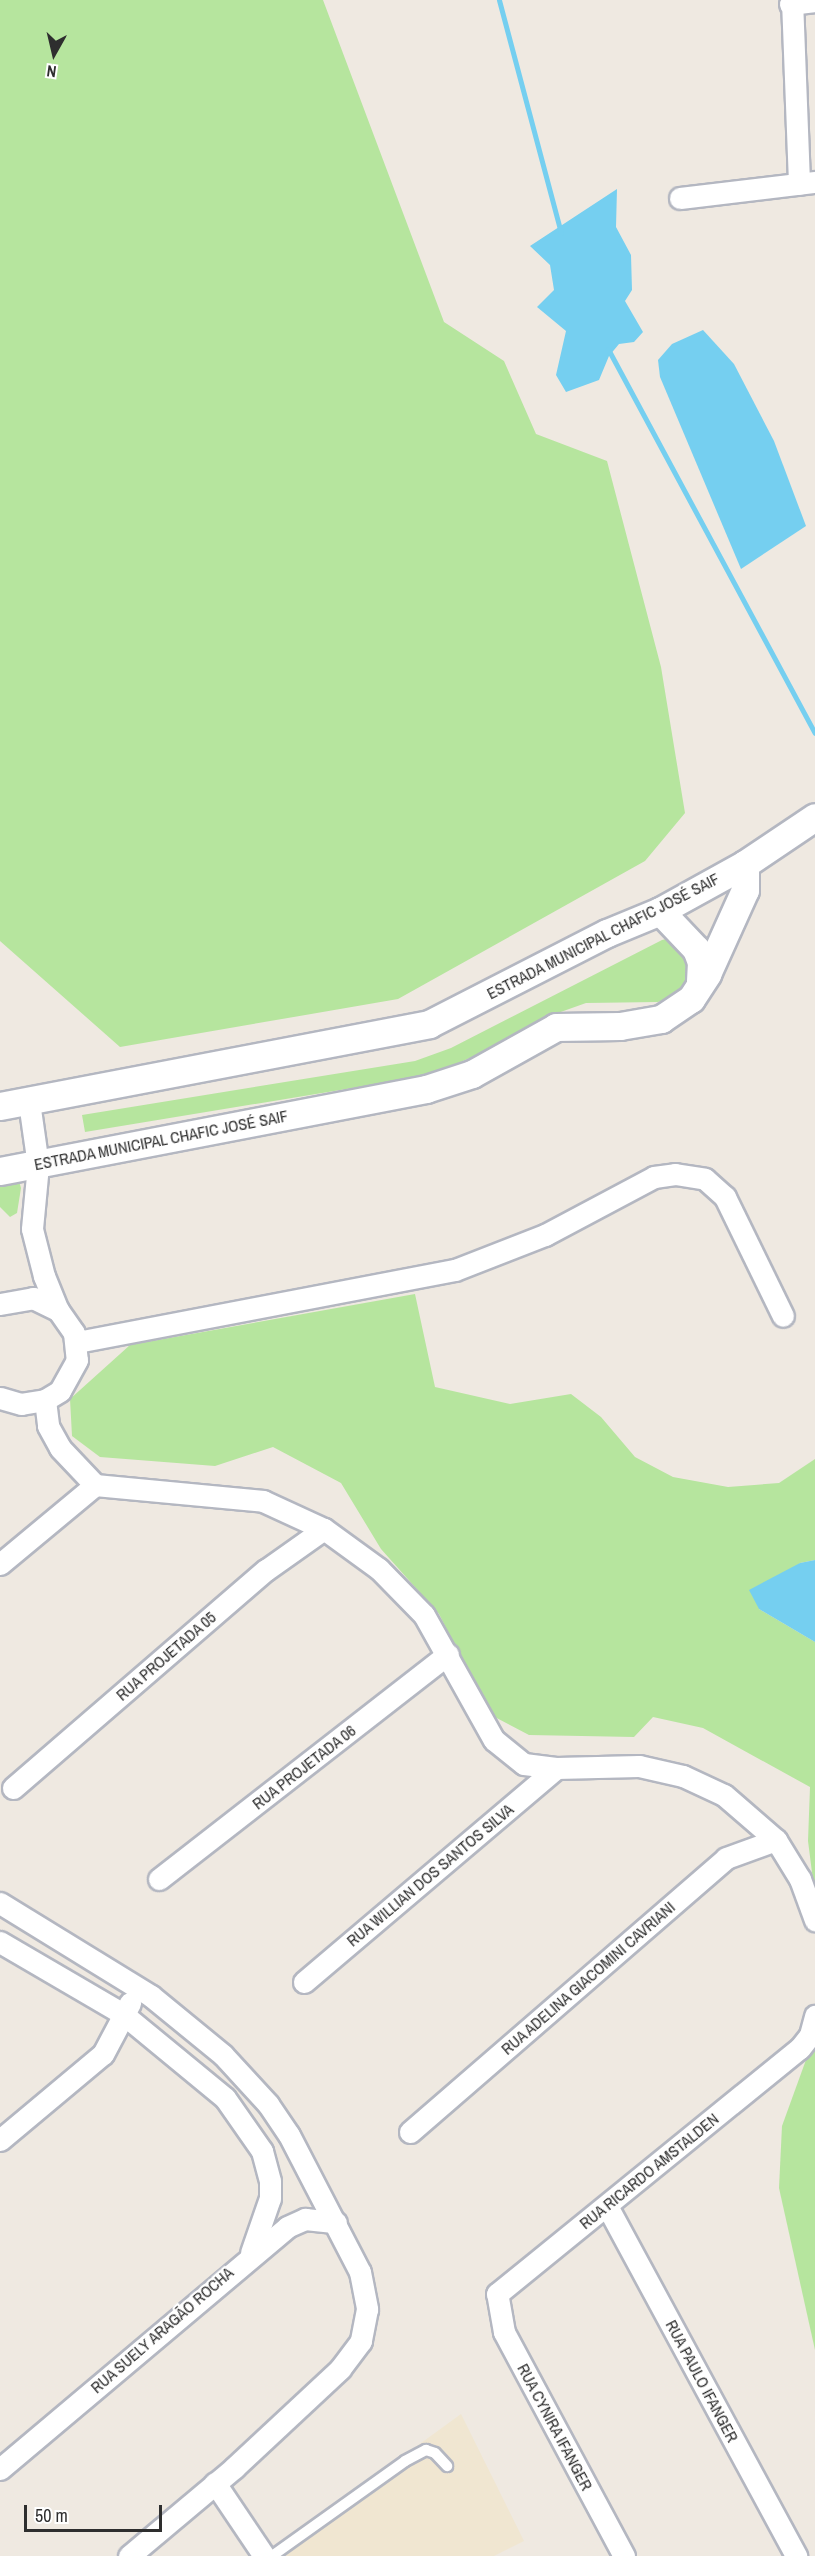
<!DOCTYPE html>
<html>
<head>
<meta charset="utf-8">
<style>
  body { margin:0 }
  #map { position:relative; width:815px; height:2556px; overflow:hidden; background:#efe9e1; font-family:"Archivo Narrow",sans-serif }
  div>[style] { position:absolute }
  .education>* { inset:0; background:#f0e6d1 }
  .green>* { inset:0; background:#b6e59e }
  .water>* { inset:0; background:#75cff0 }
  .stream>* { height:5px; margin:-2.5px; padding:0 2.5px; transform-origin:2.5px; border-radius:2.5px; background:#75cff0 }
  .roads { filter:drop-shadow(2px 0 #b4b7c1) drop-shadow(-2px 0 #b4b7c1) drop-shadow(0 2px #b4b7c1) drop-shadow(0 -2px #b4b7c1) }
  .service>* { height:10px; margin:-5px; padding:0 5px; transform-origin:5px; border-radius:5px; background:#fff }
  .minor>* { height:21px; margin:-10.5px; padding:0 10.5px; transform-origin:10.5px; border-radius:10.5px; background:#fff }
  .tertiary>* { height:27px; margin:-13.5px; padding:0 13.5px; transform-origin:13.5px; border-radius:13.5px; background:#fff }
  span { translate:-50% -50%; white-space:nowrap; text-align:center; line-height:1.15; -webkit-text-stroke:4.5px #fff; paint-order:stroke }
  .street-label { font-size:16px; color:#2e2e2e }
  .north { position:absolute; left:24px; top:24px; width:60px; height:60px; -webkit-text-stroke:4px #fff; paint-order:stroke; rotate:188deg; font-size:16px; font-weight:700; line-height:24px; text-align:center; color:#2e2e2e }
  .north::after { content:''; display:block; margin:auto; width:21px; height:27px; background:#2e2e2e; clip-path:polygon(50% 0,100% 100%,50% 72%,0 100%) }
  .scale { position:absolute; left:24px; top:2505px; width:138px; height:27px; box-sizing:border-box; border:3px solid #2e2e2e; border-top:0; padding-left:8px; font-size:18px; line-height:21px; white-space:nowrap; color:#2e2e2e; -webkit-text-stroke:4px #fff; paint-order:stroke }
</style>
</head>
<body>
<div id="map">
  <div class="education">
    <i style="clip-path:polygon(461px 2414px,524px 2541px,494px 2556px,279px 2556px,307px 2526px)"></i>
  </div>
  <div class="green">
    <i style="clip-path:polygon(0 0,323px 0,444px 322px,504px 361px,536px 434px,607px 461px,661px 667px,685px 813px,645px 861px,398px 999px,120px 1047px,0 941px)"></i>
    <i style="clip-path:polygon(675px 937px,695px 977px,680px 993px,658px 1002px,586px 1003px,541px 1019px,481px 1053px,431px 1075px,85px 1132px,82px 1115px,415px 1061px,451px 1048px,662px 940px)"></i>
    <i style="clip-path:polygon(0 1180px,19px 1181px,21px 1188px,17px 1213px,10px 1217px,0 1207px)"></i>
    <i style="clip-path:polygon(415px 1294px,435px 1387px,510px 1404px,571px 1394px,601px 1417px,635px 1457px,673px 1477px,728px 1487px,779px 1483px,815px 1459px,815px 1560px,800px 1563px,759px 1609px,815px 1642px,815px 1896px,808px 1841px,810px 1787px,703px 1728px,653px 1717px,634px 1737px,529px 1735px,489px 1714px,439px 1614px,381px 1549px,341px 1483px,273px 1447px,215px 1466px,100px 1457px,72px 1436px,70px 1399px,130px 1345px)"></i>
    <i style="clip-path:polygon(815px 2035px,815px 2350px,779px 2188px,782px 2126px)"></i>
  </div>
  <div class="water">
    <i style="clip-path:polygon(617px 189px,616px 227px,631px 255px,632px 290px,625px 301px,643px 332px,634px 342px,619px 344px,609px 356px,599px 380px,566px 392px,556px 375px,566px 331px,537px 307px,554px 290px,550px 265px,530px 246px)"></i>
    <i style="clip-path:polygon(703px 330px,734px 364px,774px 441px,806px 526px,741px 569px,660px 377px,658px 360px,672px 344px)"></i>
    <i style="clip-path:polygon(815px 1560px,815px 1642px,759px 1609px,749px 1590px,800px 1563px)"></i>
  </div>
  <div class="stream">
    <i style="left:499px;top:0;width:241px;rotate:75.1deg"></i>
    <i style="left:608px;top:349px;width:436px;rotate:61.7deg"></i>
  </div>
  <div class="roads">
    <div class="service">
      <i style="left:272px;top:2556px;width:163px;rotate:-35.5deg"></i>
      <i style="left:405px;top:2461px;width:24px;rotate:-28deg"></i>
      <i style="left:426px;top:2450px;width:9px;rotate:18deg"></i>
      <i style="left:435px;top:2453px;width:18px;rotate:47deg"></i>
    </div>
    <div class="minor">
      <i style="left:792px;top:0;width:184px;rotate:87.8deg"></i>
      <i style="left:790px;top:4px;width:25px;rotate:-7deg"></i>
      <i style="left:680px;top:198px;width:136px;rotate:-6.8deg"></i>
      <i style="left:29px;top:1102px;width:64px;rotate:81.9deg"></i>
      <i style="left:38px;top:1165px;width:64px;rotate:95.4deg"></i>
      <i style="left:32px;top:1229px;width:49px;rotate:75.7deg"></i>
      <i style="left:44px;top:1276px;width:37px;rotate:68deg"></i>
      <i style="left:0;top:1304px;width:34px;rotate:-10deg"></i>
      <i style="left:33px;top:1298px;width:28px;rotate:26deg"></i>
      <i style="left:58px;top:1310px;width:28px;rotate:55deg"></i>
      <i style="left:74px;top:1333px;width:27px;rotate:84deg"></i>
      <i style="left:77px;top:1360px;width:35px;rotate:119deg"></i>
      <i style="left:60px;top:1391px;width:17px;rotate:149deg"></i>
      <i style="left:45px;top:1400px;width:24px;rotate:171deg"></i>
      <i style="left:21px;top:1404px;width:22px;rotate:-164deg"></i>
      <i style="left:77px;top:1342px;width:385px;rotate:-10.8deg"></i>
      <i style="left:455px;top:1270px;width:97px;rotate:-21.3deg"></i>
      <i style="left:545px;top:1235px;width:123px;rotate:-28deg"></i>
      <i style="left:654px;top:1177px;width:21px;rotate:-8deg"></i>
      <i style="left:675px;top:1174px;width:30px;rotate:9deg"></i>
      <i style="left:705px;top:1179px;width:27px;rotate:42deg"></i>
      <i style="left:725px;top:1197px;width:132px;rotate:64deg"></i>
      <i style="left:45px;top:1400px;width:26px;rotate:83deg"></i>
      <i style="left:48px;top:1426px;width:25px;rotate:61deg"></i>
      <i style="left:60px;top:1448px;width:51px;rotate:46.6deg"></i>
      <i style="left:95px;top:1485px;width:169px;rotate:5.4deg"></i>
      <i style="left:263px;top:1501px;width:67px;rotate:24.7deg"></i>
      <i style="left:324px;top:1529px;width:68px;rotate:36deg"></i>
      <i style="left:379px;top:1569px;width:64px;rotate:45.6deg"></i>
      <i style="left:424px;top:1615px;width:143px;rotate:60.8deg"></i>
      <i style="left:494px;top:1740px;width:38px;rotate:39deg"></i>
      <i style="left:524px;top:1764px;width:32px;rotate:7deg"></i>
      <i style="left:556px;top:1768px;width:83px;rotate:-1.4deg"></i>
      <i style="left:639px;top:1766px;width:45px;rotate:12.8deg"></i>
      <i style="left:683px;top:1776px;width:45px;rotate:24.9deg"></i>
      <i style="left:724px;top:1795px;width:69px;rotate:40.9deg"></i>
      <i style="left:776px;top:1840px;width:46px;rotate:58.4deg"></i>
      <i style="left:800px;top:1879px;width:44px;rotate:69.9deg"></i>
      <i style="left:0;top:1564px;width:124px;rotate:-39.7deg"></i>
      <i style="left:13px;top:1788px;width:334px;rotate:-40.8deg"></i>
      <i style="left:266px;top:1570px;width:71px;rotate:-35.3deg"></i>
      <i style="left:159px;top:1879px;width:366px;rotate:-37.9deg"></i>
      <i style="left:0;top:1903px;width:177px;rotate:31.6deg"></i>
      <i style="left:151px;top:1996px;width:93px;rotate:39.3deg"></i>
      <i style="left:223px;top:2055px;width:67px;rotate:47.4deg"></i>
      <i style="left:268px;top:2104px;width:37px;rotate:56deg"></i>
      <i style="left:289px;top:2135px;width:154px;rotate:62.6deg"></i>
      <i style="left:360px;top:2272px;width:38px;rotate:79deg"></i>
      <i style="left:367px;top:2309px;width:33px;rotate:101deg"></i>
      <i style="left:361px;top:2341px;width:35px;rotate:127deg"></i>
      <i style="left:340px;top:2369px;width:145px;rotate:137deg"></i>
      <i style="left:234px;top:2468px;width:137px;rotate:140deg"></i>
      <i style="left:0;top:1942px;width:143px;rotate:30.3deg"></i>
      <i style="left:123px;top:2014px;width:132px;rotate:39.5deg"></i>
      <i style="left:225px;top:2098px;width:65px;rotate:55.1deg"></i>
      <i style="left:262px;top:2151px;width:31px;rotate:75deg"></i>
      <i style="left:270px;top:2181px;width:17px;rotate:90deg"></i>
      <i style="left:270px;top:2198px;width:58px;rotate:109.1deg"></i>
      <i style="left:304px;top:1982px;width:331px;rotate:-40.3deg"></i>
      <i style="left:410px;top:2132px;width:418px;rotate:-40.9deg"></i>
      <i style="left:726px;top:1858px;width:53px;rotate:-19.8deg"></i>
      <i style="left:0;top:2140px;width:134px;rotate:-39.9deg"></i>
      <i style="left:103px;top:2054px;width:58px;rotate:-62.1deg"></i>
      <i style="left:607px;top:2206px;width:398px;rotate:61.6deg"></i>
      <i style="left:0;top:2469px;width:375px;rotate:-40.1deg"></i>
      <i style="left:287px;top:2227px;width:20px;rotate:-24deg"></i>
      <i style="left:305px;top:2219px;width:31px;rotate:6deg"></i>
      <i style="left:215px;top:2483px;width:88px;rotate:56.1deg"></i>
      <i style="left:624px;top:2556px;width:254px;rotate:-118.2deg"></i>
      <i style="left:504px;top:2332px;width:39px;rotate:-100deg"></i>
      <i style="left:497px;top:2294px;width:390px;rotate:-39.1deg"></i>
      <i style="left:800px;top:2048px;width:16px;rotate:-52deg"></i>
      <i style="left:810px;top:2035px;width:20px;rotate:-75deg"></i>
    </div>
    <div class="tertiary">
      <i style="left:660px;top:911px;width:52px;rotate:46.5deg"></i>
      <i style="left:696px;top:949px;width:14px;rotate:69deg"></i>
      <i style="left:701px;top:962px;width:22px;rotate:93deg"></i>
      <i style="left:0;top:1106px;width:437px;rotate:-10.8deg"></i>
      <i style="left:429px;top:1024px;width:200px;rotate:-27.1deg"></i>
      <i style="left:607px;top:933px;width:57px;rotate:-22.5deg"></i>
      <i style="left:660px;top:911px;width:97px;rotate:-28.9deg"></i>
      <i style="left:745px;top:864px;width:84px;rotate:-33.9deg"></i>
      <i style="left:0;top:1171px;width:434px;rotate:-10.9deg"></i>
      <i style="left:426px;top:1089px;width:48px;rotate:-18.1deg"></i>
      <i style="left:472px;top:1074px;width:96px;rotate:-29.2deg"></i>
      <i style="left:556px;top:1027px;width:64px;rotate:-0.9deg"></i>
      <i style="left:620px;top:1026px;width:42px;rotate:-9.7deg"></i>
      <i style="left:661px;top:1019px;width:36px;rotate:-34deg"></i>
      <i style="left:691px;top:999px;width:30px;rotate:-57deg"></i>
      <i style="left:707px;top:974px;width:92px;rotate:-65.7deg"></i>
      <i style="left:745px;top:890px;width:26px;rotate:-90deg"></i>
    </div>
  </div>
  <div class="street-label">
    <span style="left:603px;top:936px;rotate:-27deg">ESTRADA MUNICIPAL CHAFIC JOSÉ SAIF</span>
    <span style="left:161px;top:1140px;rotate:-11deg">ESTRADA MUNICIPAL CHAFIC JOSÉ SAIF</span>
    <span style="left:166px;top:1656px;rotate:-41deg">RUA PROJETADA 05</span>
    <span style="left:304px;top:1767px;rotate:-38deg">RUA PROJETADA 06</span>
    <span style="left:430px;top:1875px;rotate:-40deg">RUA WILLIAN DOS SANTOS SILVA</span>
    <span style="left:588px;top:1978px;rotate:-41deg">RUA ADELINA GIACOMINI CAVRIANI</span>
    <span style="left:649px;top:2171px;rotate:-39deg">RUA RICARDO AMSTALDEN</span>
    <span style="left:162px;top:2330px;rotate:-41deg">RUA SUELY ARAGÃO ROCHA</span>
    <span style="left:702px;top:2381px;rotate:62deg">RUA PAULO IFANGER</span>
    <span style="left:555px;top:2427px;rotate:62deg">RUA CYNIRA IFANGER</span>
  </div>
  <div class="north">N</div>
  <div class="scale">50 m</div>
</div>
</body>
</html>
